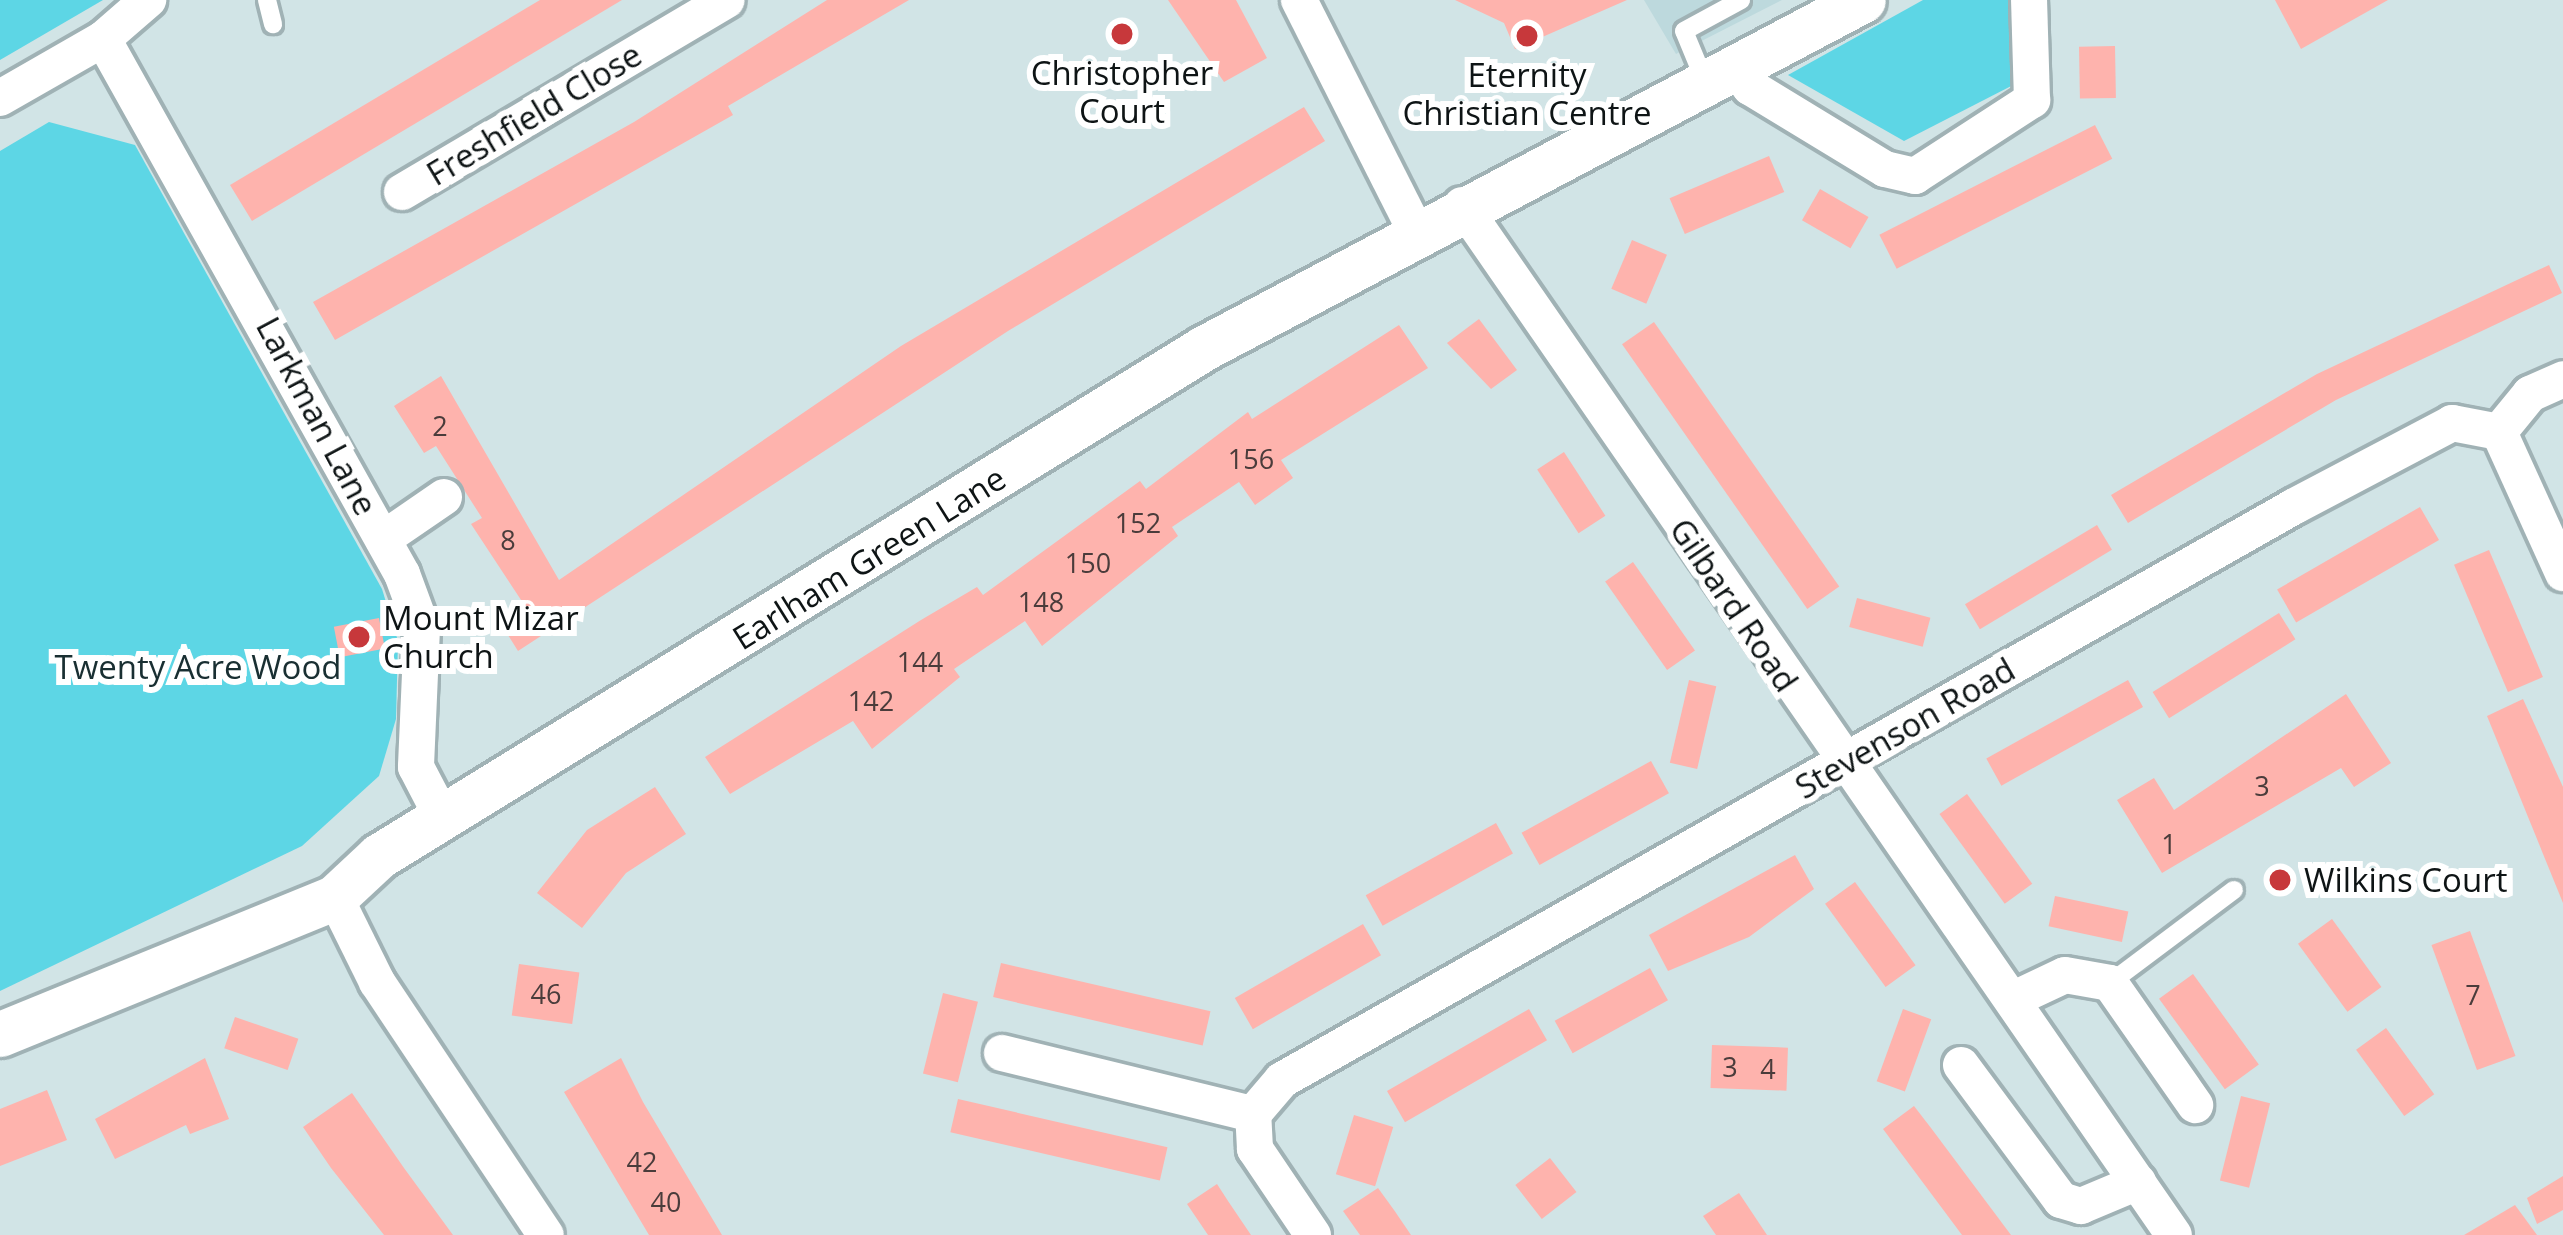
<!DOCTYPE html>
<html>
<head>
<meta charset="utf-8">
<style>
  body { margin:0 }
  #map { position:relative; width:2563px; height:1235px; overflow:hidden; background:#d1e4e6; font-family:"Open Sans",sans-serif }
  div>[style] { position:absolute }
  .built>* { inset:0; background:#bdd9dd }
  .green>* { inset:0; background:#5dd6e5 }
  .building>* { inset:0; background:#feb3ad; transform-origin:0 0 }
  .roads { filter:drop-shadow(3px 0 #a0b2b5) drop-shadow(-3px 0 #a0b2b5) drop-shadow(0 3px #a0b2b5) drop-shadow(0 -3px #a0b2b5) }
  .service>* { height:18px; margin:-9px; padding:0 9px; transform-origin:9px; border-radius:9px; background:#fff }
  .minor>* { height:36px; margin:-18px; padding:0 18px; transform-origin:18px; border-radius:18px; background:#fff }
  .tertiary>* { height:45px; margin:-22.5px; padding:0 22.5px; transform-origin:22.5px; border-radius:22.5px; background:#fff }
  .dots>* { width:33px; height:33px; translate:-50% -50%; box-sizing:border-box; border:6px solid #fff; border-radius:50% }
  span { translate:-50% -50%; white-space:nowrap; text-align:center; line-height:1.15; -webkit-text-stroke:12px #fff; paint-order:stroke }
  .number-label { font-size:27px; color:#4a3c3b }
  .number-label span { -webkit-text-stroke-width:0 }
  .poi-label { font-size:33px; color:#0e1415 }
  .left { translate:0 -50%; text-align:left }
  .street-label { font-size:33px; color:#0e1415 }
  .park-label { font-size:33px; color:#192f32 }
</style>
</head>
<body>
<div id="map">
  <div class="built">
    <i style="clip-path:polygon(1644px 0,1782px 0,1676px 54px)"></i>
  </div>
  <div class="green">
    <i style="clip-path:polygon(0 0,103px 0,0 60px)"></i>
    <i style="clip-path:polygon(1923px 0,2011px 0,2019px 82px,1904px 141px,1788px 75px)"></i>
    <i style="clip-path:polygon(49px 122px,135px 145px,382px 589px,398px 641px,396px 719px,379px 776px,302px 846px,0 991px,0 151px)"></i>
  </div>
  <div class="building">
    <i style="clip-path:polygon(540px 0,622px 0,252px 221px,230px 185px)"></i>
    <i style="clip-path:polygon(827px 0,909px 0,728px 106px,733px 115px,335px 340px,313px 302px,634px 122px)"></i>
    <i style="clip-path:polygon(1168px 0,1236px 0,1267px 58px,1224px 82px)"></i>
    <i style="clip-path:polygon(1455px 0,1627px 0,1515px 49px,1504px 23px)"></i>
    <i style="clip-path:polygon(2275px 0,2388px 0,2301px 49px)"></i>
    <i style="left:2115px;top:46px;width:52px;height:36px;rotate:89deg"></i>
    <i style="clip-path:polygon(1304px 107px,1325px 141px,1008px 331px,518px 651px,498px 619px,523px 603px,471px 524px,482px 518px,436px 446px,424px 453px,394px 406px,441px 376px,559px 580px,901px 346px)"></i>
    <i style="left:2095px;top:125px;width:38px;height:242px;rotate:63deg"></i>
    <i style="left:1769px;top:156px;width:39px;height:108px;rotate:67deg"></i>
    <i style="left:1820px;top:189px;width:56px;height:36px;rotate:30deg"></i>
    <i style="left:1632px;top:240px;width:38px;height:53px;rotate:23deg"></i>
    <i style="clip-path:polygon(2549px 265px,2562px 293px,2336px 400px,2128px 523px,2111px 495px,2317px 374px)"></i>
    <i style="clip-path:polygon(1479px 319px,1517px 370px,1491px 389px,1447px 343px)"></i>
    <i style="left:1654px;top:322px;width:323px;height:39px;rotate:55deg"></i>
    <i style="clip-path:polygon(1399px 325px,1428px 368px,1281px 460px,1293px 478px,1255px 505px,1239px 482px,1172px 527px,1178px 536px,1042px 646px,1025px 621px,954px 669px,960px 677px,872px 749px,853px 721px,730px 794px,705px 757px,921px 620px,977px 587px,983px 595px,1140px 481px,1146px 489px,1248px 412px,1252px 419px)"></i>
    <i style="left:1564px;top:452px;width:76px;height:32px;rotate:57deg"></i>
    <i style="left:2420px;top:507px;width:38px;height:165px;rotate:60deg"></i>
    <i style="left:2097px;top:525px;width:29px;height:154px;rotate:59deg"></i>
    <i style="left:2489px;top:550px;width:138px;height:38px;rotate:67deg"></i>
    <i style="left:1633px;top:562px;width:108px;height:34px;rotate:55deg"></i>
    <i style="left:1857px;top:598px;width:76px;height:30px;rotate:15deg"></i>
    <i style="left:2279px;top:613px;width:31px;height:149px;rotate:58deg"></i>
    <i style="left:379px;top:618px;width:31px;height:46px;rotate:79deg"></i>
    <i style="left:1689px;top:680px;width:28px;height:85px;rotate:13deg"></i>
    <i style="left:2128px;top:680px;width:31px;height:162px;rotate:61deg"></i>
    <i style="clip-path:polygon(2346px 694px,2391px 763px,2354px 787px,2341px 768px,2162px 873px,2117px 800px,2154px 778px,2174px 810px)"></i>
    <i style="clip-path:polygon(2523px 699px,2563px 787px,2563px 903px,2487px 716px)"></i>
    <i style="left:1651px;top:761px;width:37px;height:148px;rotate:61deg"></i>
    <i style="clip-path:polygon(655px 787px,686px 834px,626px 873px,582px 928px,537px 893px,587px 830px)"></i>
    <i style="left:1967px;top:794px;width:111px;height:34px;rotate:54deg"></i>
    <i style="left:1496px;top:823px;width:35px;height:149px;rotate:61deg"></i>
    <i style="clip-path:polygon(1795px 855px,1814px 889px,1749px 937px,1668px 971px,1649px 935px)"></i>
    <i style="left:1855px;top:882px;width:103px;height:37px;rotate:54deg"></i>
    <i style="left:2055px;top:896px;width:75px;height:31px;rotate:12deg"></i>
    <i style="left:2332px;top:919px;width:84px;height:42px;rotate:54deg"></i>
    <i style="left:1363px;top:924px;width:36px;height:148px;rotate:60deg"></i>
    <i style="left:2470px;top:931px;width:133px;height:41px;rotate:70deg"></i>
    <i style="left:1001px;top:963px;width:215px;height:35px;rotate:13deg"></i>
    <i style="left:519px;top:964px;width:61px;height:52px;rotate:8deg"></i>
    <i style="left:1650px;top:968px;width:37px;height:109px;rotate:61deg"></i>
    <i style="left:2193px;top:974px;width:112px;height:42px;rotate:54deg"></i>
    <i style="left:943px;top:993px;width:36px;height:83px;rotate:14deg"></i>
    <i style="left:1529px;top:1009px;width:36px;height:164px;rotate:60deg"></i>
    <i style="left:1903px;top:1009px;width:30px;height:77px;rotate:20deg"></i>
    <i style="left:235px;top:1017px;width:67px;height:33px;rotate:19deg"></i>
    <i style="left:2386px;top:1028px;width:82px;height:37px;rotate:54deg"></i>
    <i style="left:1712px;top:1045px;width:76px;height:43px;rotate:2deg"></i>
    <i style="clip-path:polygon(205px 1058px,229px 1119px,190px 1134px,186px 1125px,115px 1159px,95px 1119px)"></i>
    <i style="clip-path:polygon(621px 1058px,643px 1102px,722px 1235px,649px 1235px,564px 1092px)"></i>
    <i style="clip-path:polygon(47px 1090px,67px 1140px,0 1166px,0 1109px)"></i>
    <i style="clip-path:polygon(352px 1093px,404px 1168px,453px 1235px,384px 1235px,331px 1168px,303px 1127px)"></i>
    <i style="left:2241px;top:1096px;width:30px;height:87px;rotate:14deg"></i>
    <i style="left:958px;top:1099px;width:215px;height:34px;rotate:13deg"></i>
    <i style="clip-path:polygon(1914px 1106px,1931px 1128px,2011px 1235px,1962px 1235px,1883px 1129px)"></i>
    <i style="left:1354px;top:1115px;width:41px;height:62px;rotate:17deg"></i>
    <i style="left:1550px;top:1158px;width:43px;height:44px;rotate:52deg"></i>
    <i style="clip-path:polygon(2563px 1176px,2563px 1210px,2537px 1224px,2527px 1198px)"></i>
    <i style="clip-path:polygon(1217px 1184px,1228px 1201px,1251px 1235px,1208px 1235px,1187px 1204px)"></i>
    <i style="clip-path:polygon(1378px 1188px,1394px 1210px,1411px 1235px,1360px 1235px,1343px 1211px)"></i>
    <i style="clip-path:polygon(1739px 1193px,1767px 1235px,1716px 1235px,1703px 1216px)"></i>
    <i style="clip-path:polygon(2515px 1205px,2537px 1235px,2464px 1235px)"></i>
  </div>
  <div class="roads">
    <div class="service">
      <i style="left:267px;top:0;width:25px;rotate:76deg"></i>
      <i style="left:1706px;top:84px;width:57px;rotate:-112.5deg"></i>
      <i style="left:1684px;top:31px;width:65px;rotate:-28.5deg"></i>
      <i style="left:2110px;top:983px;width:155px;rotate:-36.9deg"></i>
    </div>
    <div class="minor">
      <i style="left:1299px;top:0;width:258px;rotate:63.2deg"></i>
      <i style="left:103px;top:39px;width:613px;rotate:60.8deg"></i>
      <i style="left:402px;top:574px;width:58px;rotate:69.7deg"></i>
      <i style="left:422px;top:628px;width:139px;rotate:92.5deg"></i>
      <i style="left:416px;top:767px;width:56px;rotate:62.5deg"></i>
      <i style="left:1736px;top:68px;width:24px;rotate:54deg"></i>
      <i style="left:1750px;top:87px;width:158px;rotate:31.3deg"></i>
      <i style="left:1885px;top:169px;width:31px;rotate:13deg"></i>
      <i style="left:1915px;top:176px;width:140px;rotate:-33deg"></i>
      <i style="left:2032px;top:100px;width:100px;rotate:-91.7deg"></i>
      <i style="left:0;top:98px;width:119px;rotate:-29.8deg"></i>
      <i style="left:103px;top:39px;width:60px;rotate:-40.9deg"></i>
      <i style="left:402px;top:192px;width:377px;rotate:-30.6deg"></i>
      <i style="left:1462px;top:205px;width:1252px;rotate:55.35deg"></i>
      <i style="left:2499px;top:432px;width:155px;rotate:65.6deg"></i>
      <i style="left:383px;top:539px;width:74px;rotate:-34.5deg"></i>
      <i style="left:335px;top:897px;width:95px;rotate:63.7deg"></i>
      <i style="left:377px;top:982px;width:304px;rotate:56.3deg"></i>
      <i style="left:2014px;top:999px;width:56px;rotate:-25.2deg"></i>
      <i style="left:2065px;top:975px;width:46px;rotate:10.1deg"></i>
      <i style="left:2110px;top:983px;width:149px;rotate:55.1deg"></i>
      <i style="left:1002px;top:1053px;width:258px;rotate:13.7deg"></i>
      <i style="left:1961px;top:1065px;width:168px;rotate:53.5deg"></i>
      <i style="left:2061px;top:1200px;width:21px;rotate:17deg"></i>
      <i style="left:2081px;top:1206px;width:62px;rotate:-22.8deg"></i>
      <i style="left:1313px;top:1235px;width:104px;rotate:-124deg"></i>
      <i style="left:1255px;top:1149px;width:35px;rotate:-93deg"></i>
      <i style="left:1253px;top:1114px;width:45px;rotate:-49.5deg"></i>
      <i style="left:1282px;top:1080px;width:1162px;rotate:-29.54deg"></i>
      <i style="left:2293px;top:507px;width:180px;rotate:-27.8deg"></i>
      <i style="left:2452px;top:423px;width:48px;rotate:10.8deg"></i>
      <i style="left:2499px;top:432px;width:49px;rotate:-50.8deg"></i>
      <i style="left:2530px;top:394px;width:36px;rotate:-24deg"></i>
    </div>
    <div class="tertiary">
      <i style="left:0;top:1034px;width:362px;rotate:-22.2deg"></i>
      <i style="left:335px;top:897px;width:60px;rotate:-43deg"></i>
      <i style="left:379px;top:856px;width:969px;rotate:-31.62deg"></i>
      <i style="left:1204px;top:348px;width:745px;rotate:-27.84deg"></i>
    </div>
  </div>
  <div class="dots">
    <i style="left:1122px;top:34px;background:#c7383b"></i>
    <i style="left:1527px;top:36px;background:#c7383b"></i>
    <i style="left:359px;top:637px;background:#c7383b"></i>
    <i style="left:2280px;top:880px;background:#c7383b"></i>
  </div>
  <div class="number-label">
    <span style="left:440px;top:426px">2</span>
    <span style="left:1251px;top:459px">156</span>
    <span style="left:1138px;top:523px">152</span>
    <span style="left:508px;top:540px">8</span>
    <span style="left:1088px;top:563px">150</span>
    <span style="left:1041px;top:602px">148</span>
    <span style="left:920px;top:662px">144</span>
    <span style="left:871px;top:701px">142</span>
    <span style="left:2262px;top:786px">3</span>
    <span style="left:2169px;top:844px">1</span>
    <span style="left:546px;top:994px">46</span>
    <span style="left:2473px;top:995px">7</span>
    <span style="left:1730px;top:1067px">3</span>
    <span style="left:1768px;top:1069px">4</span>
    <span style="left:642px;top:1162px">42</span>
    <span style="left:666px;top:1202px">40</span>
  </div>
  <div class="poi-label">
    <span style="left:1122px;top:92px">Christopher<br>Court</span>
    <span style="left:1527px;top:94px">Eternity<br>Christian Centre</span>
    <span class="left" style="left:383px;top:637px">Mount Mizar<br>Church</span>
    <span class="left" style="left:2304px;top:880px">Wilkins Court</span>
  </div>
  <div class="street-label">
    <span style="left:534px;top:114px;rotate:-31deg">Freshfield Close</span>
    <span style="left:317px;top:416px;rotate:62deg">Larkman Lane</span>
    <span style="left:869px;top:558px;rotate:-32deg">Earlham Green Lane</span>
    <span style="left:1734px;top:605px;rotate:56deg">Gilbard Road</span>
    <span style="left:1905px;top:728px;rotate:-30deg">Stevenson Road</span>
  </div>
  <div class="park-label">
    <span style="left:198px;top:667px">Twenty Acre Wood</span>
  </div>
</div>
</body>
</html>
